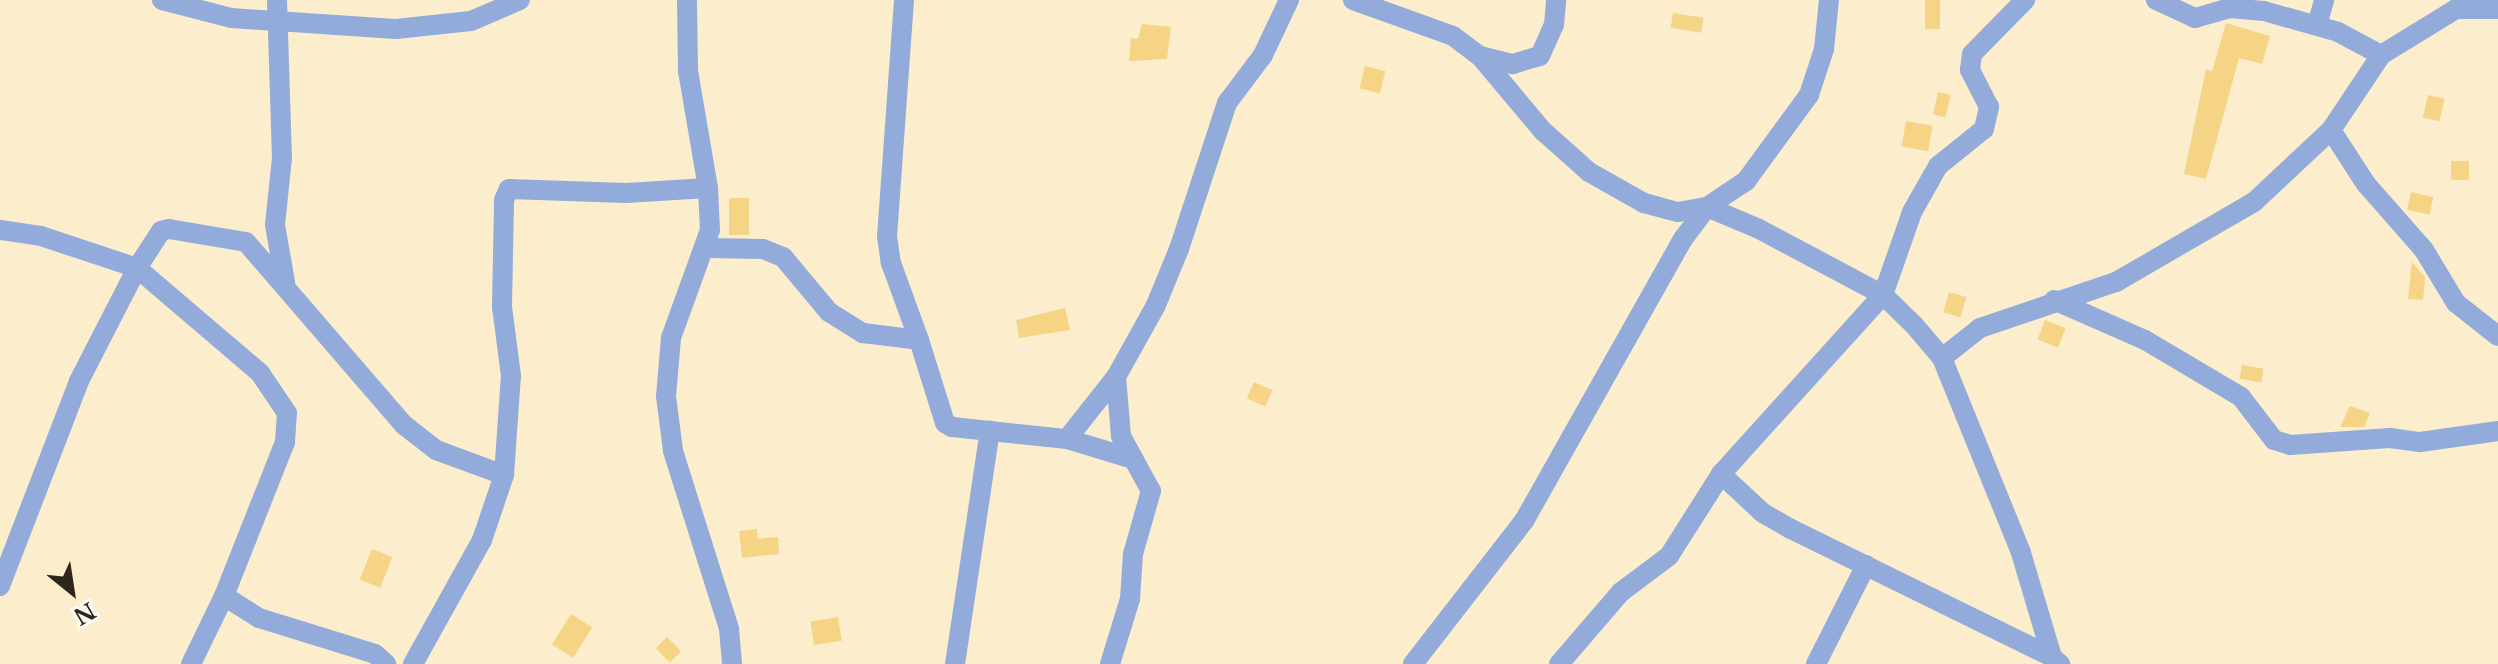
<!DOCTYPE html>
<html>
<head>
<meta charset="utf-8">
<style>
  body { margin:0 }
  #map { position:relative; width:2498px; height:664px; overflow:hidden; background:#fceecc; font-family:"Libre Baskerville",serif }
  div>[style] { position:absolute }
  .building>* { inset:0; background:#f5d486; transform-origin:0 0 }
  .minor>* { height:20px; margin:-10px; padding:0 10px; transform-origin:10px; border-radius:10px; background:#92abda }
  span { translate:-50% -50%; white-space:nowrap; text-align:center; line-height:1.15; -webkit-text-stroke:6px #fffcf5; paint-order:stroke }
  .north { position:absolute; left:32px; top:552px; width:80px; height:80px; -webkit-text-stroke:6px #fffcf5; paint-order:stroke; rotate:150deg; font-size:22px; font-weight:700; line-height:32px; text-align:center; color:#2d271b }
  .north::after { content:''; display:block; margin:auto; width:28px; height:36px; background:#2d271b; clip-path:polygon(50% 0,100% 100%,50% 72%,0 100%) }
</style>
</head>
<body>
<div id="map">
  <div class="building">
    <i style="left:1925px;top:0;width:15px;height:29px"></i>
    <i style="left:1673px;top:13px;width:31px;height:15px;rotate:9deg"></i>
    <i style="clip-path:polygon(2226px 23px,2270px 36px,2262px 64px,2239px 58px,2206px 179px,2184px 174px,2206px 69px,2212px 71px)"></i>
    <i style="clip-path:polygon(1142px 24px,1171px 27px,1167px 59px,1129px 61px,1131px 38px,1138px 39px)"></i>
    <i style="left:1365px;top:66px;width:21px;height:23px;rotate:14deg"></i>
    <i style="left:1938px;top:92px;width:13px;height:23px;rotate:13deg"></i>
    <i style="left:2428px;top:95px;width:17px;height:23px;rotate:13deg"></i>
    <i style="left:1906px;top:121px;width:27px;height:26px;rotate:10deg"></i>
    <i style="left:2451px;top:161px;width:18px;height:19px"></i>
    <i style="left:2411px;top:192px;width:23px;height:18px;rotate:13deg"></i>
    <i style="left:729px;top:198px;width:20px;height:37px"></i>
    <i style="clip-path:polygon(2412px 262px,2425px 277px,2423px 300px,2408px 299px)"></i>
    <i style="left:1949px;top:292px;width:18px;height:21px;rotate:16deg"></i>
    <i style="clip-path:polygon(1065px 308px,1070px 330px,1019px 338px,1016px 320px)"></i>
    <i style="left:2045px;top:320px;width:22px;height:21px;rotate:21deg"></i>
    <i style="left:2242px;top:365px;width:22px;height:14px;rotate:10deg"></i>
    <i style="left:1254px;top:382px;width:20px;height:18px;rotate:24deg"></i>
    <i style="clip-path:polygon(2350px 406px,2370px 413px,2364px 427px,2340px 427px)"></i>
    <i style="clip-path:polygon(757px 529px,758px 539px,778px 537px,779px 554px,742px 558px,739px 531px)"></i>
    <i style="left:372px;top:549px;width:22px;height:33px;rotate:22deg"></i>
    <i style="left:571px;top:614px;width:25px;height:36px;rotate:32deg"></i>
    <i style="left:838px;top:617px;width:24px;height:28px;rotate:81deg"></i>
    <i style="left:667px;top:637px;width:20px;height:16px;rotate:45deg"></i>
  </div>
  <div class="minor">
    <i style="left:162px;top:0;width:71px;rotate:14.6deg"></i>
    <i style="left:231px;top:18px;width:165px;rotate:3.8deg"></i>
    <i style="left:396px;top:29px;width:75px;rotate:-6.1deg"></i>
    <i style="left:471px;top:21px;width:53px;rotate:-23.2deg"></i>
    <i style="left:277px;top:0;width:158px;rotate:88.2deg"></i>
    <i style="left:282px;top:158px;width:67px;rotate:96deg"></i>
    <i style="left:275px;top:225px;width:58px;rotate:80deg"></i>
    <i style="left:687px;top:0;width:71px;rotate:89.2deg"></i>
    <i style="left:688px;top:71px;width:119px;rotate:80.3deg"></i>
    <i style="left:708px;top:188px;width:42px;rotate:87.3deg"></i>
    <i style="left:710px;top:230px;width:115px;rotate:109.9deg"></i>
    <i style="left:671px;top:338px;width:58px;rotate:94.9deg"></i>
    <i style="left:666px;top:396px;width:55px;rotate:82.7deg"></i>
    <i style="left:673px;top:451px;width:187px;rotate:72.5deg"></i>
    <i style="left:729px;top:629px;width:35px;rotate:85deg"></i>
    <i style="left:904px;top:0;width:237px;rotate:94.1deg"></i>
    <i style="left:887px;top:236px;width:27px;rotate:82deg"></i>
    <i style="left:891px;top:263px;width:82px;rotate:70deg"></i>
    <i style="left:1353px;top:0;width:106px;rotate:19.8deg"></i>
    <i style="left:1453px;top:36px;width:34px;rotate:37deg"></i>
    <i style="left:1480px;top:56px;width:98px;rotate:50deg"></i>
    <i style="left:1543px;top:131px;width:62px;rotate:41.7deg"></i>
    <i style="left:1589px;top:172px;width:63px;rotate:29.4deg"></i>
    <i style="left:1644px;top:203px;width:35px;rotate:15deg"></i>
    <i style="left:1678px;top:212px;width:29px;rotate:-10deg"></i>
    <i style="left:1707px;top:207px;width:56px;rotate:22.9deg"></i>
    <i style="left:1759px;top:229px;width:140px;rotate:28deg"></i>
    <i style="left:1883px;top:295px;width:43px;rotate:44.1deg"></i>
    <i style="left:1914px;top:325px;width:43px;rotate:49.7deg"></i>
    <i style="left:1942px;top:358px;width:210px;rotate:67.9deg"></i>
    <i style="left:2021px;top:553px;width:109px;rotate:73.4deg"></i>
    <i style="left:2052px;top:657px;width:11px;rotate:41deg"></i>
    <i style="left:2156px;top:0;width:43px;rotate:24.8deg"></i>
    <i style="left:2195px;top:18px;width:35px;rotate:-16deg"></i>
    <i style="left:2229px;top:8px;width:35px;rotate:5deg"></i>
    <i style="left:2264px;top:11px;width:77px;rotate:15.8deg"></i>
    <i style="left:2338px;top:32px;width:49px;rotate:28.1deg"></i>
    <i style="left:2317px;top:25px;width:26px;rotate:-74deg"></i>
    <i style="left:1480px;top:56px;width:34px;rotate:14deg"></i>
    <i style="left:1513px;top:64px;width:28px;rotate:-17deg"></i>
    <i style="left:1540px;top:56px;width:34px;rotate:-66deg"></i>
    <i style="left:1554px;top:25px;width:25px;rotate:-85deg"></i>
    <i style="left:2331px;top:130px;width:64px;rotate:57.1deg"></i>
    <i style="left:2366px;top:184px;width:88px;rotate:48.7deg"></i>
    <i style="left:2424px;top:250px;width:62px;rotate:58.9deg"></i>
    <i style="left:2456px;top:303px;width:53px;rotate:38.2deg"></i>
    <i style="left:0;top:230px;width:41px;rotate:8.3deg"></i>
    <i style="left:41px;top:236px;width:101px;rotate:18.4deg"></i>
    <i style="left:137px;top:268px;width:162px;rotate:40.5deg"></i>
    <i style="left:260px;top:373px;width:48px;rotate:56deg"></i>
    <i style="left:287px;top:413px;width:29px;rotate:94deg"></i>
    <i style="left:285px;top:442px;width:166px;rotate:111.6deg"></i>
    <i style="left:224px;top:596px;width:41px;rotate:32.2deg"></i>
    <i style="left:259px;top:618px;width:121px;rotate:17.2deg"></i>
    <i style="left:375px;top:654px;width:15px;rotate:42deg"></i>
    <i style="left:707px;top:248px;width:56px;rotate:1deg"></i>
    <i style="left:763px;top:249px;width:22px;rotate:22deg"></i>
    <i style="left:783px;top:257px;width:72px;rotate:50.1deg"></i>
    <i style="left:829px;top:312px;width:40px;rotate:32deg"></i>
    <i style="left:863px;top:333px;width:56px;rotate:7.1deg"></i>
    <i style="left:919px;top:340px;width:87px;rotate:72.6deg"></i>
    <i style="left:945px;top:423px;width:8px;rotate:30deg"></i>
    <i style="left:952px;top:427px;width:116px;rotate:6deg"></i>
    <i style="left:1067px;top:439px;width:66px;rotate:16.8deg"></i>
    <i style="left:2054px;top:300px;width:99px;rotate:23.7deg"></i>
    <i style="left:2145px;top:340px;width:112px;rotate:30.7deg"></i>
    <i style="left:2241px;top:397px;width:54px;rotate:52.5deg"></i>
    <i style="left:2274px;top:440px;width:17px;rotate:17deg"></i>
    <i style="left:2290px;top:445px;width:100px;rotate:-4deg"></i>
    <i style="left:2390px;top:438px;width:30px;rotate:8deg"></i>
    <i style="left:2420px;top:442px;width:79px;rotate:-8deg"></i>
    <i style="left:1942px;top:358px;width:48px;rotate:-38.3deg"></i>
    <i style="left:1980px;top:328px;width:144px;rotate:-18.7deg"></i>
    <i style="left:2116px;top:282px;width:160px;rotate:-30.1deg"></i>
    <i style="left:2254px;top:202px;width:105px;rotate:-43.1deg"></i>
    <i style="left:2331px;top:130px;width:90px;rotate:-56.3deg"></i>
    <i style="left:2381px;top:55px;width:88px;rotate:-31.5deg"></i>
    <i style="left:2456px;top:9px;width:42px"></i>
    <i style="left:1067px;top:439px;width:79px;rotate:-51.7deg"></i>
    <i style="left:1721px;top:474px;width:57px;rotate:42.9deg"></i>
    <i style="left:1763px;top:513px;width:32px;rotate:30deg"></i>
    <i style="left:1791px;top:529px;width:291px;rotate:26.1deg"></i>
    <i style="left:0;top:586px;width:220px;rotate:-68.9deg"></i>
    <i style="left:79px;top:381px;width:127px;rotate:-62.8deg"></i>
    <i style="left:137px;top:268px;width:44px;rotate:-57deg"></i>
    <i style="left:161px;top:231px;width:8px;rotate:-14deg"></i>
    <i style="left:169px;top:229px;width:78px;rotate:9.6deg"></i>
    <i style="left:246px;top:242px;width:242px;rotate:49.2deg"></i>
    <i style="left:404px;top:425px;width:41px;rotate:38deg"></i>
    <i style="left:436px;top:450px;width:72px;rotate:20.2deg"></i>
    <i style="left:191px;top:664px;width:76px;rotate:-64.1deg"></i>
    <i style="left:413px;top:664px;width:142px;rotate:-60.9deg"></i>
    <i style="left:482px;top:540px;width:69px;rotate:-71.3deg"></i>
    <i style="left:504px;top:475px;width:99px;rotate:-86deg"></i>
    <i style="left:511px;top:376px;width:70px;rotate:-97.4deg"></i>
    <i style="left:502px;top:307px;width:107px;rotate:-88.9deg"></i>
    <i style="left:504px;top:200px;width:12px;rotate:-66deg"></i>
    <i style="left:509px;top:189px;width:117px;rotate:2deg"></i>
    <i style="left:626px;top:193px;width:82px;rotate:-3.5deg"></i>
    <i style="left:955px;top:664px;width:236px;rotate:-81.5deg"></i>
    <i style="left:1110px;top:664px;width:68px;rotate:-72.9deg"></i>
    <i style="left:1130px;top:599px;width:45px;rotate:-86.2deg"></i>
    <i style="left:1133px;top:554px;width:66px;rotate:-74.1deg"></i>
    <i style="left:1151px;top:491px;width:63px;rotate:-118.6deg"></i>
    <i style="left:1121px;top:436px;width:59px;rotate:-94.8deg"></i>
    <i style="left:1116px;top:377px;width:82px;rotate:-60.9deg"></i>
    <i style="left:1156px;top:305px;width:61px;rotate:-67.7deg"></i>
    <i style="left:1179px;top:249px;width:154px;rotate:-71.8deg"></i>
    <i style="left:1227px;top:103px;width:60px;rotate:-53.1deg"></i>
    <i style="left:1263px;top:55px;width:61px;rotate:-64.7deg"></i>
    <i style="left:1413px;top:664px;width:181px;rotate:-52.2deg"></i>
    <i style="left:1524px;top:521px;width:324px;rotate:-60.6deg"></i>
    <i style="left:1683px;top:239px;width:40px;rotate:-53deg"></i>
    <i style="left:1707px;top:207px;width:47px;rotate:-33.7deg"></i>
    <i style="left:1746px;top:181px;width:107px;rotate:-53.8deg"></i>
    <i style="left:1809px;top:95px;width:48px;rotate:-71.9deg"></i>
    <i style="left:1824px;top:49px;width:49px;rotate:-84.2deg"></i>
    <i style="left:1559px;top:664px;width:95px;rotate:-49.3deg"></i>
    <i style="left:1621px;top:592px;width:60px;rotate:-36.9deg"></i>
    <i style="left:1669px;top:556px;width:97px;rotate:-57.6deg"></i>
    <i style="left:1721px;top:474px;width:241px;rotate:-47.9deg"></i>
    <i style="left:1883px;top:295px;width:88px;rotate:-70.7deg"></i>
    <i style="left:1912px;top:212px;width:53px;rotate:-60.5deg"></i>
    <i style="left:1938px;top:166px;width:59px;rotate:-38.8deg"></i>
    <i style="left:1984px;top:129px;width:23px;rotate:-77deg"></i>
    <i style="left:1989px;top:107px;width:42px;rotate:-117.2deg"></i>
    <i style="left:1970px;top:70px;width:16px;rotate:-83deg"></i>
    <i style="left:1972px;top:54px;width:76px;rotate:-45.5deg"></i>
    <i style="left:1816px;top:664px;width:111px;rotate:-63.2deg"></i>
  </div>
  <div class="north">N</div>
</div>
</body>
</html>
